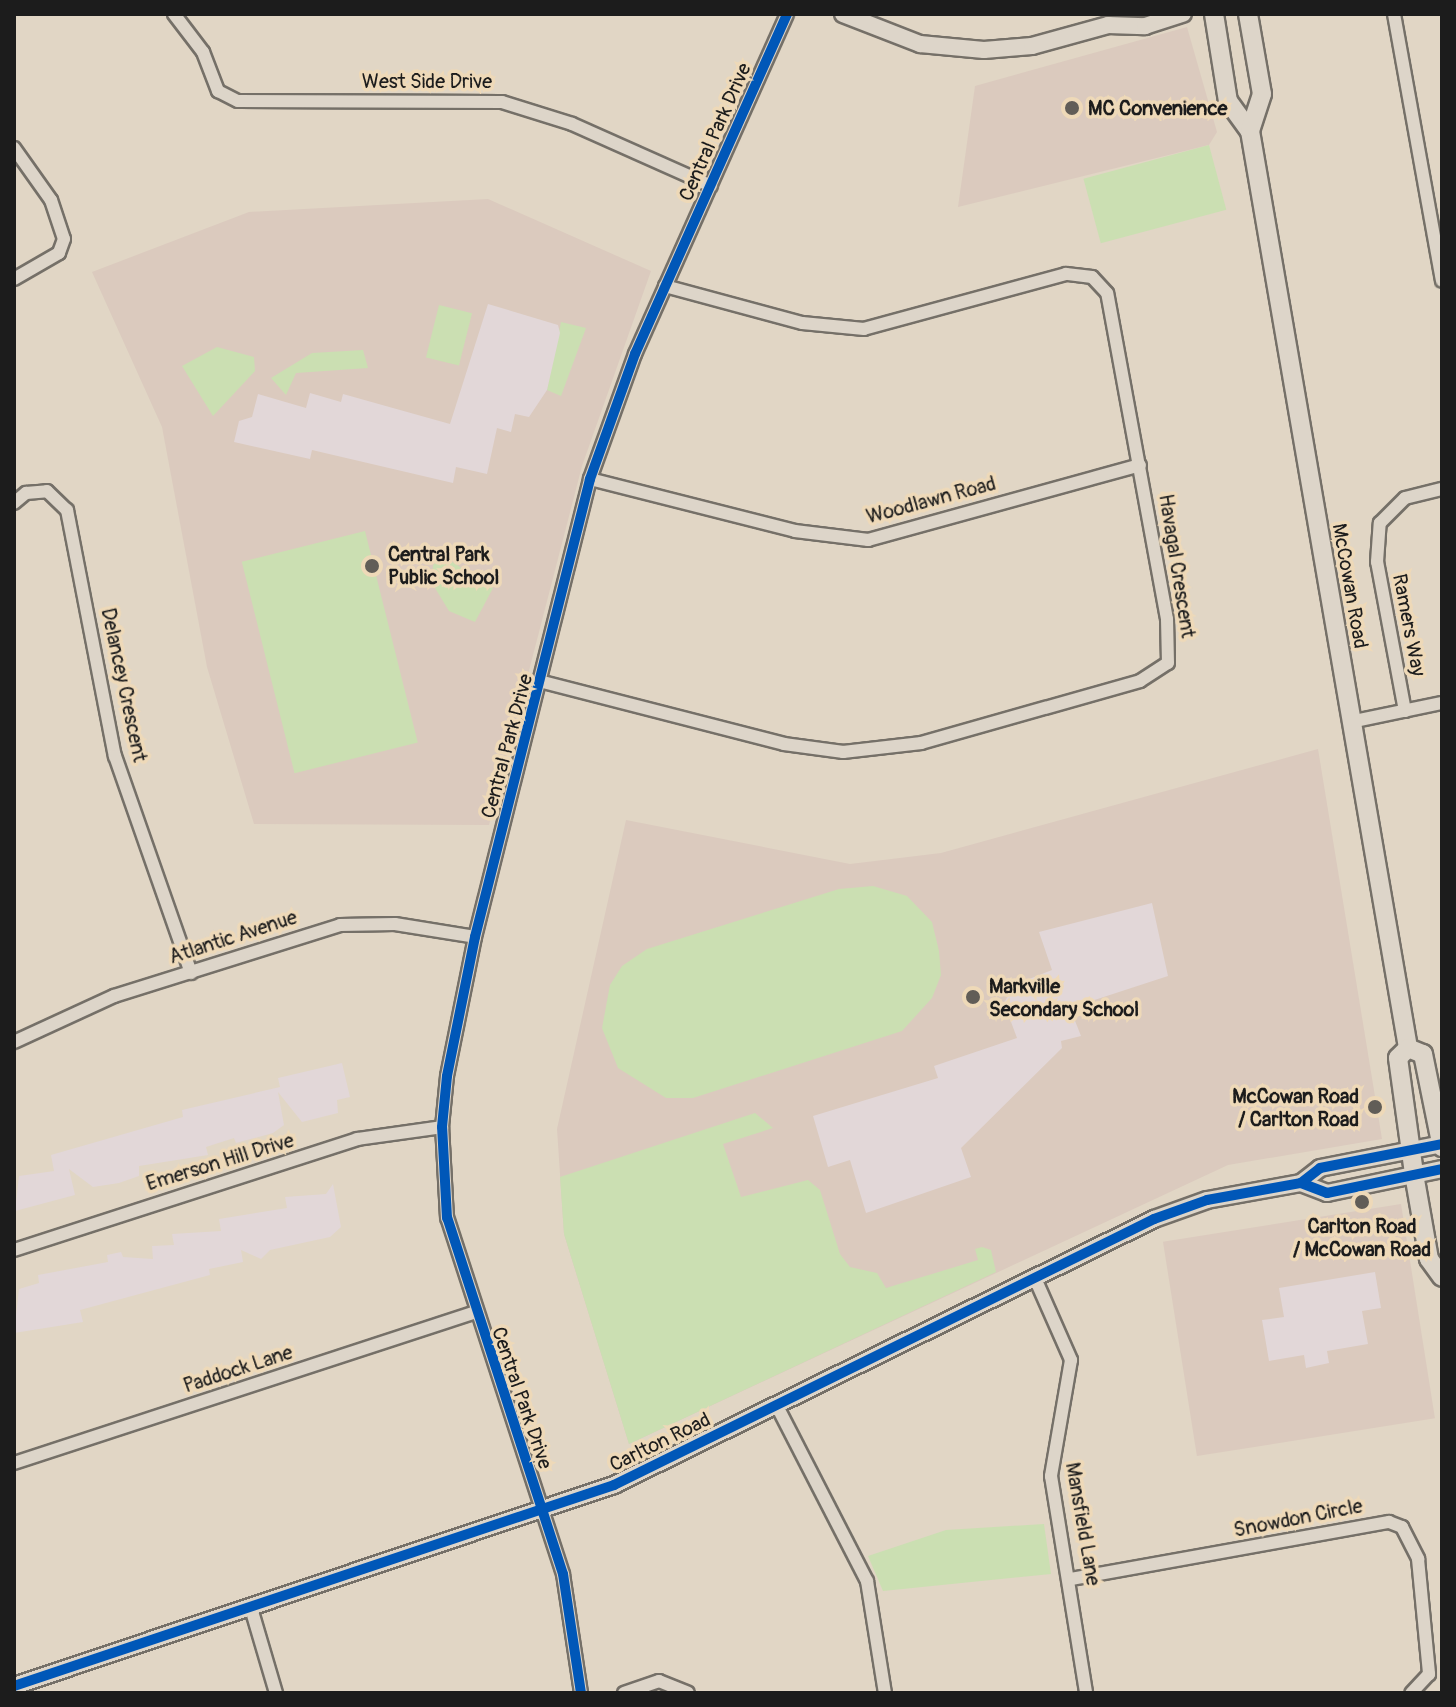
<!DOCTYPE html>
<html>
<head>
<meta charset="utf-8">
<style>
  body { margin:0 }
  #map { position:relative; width:1456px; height:1707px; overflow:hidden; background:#e1d6c5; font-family:Pangolin,sans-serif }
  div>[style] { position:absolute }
  .built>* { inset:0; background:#dbcabe; transform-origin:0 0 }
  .green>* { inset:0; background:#cbdfb2; transform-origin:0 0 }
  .building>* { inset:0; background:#e2d7d8 }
  .roads { filter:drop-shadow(2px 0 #757068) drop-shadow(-2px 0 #757068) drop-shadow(0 2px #757068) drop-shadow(0 -2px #757068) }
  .minor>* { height:12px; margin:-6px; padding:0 6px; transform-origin:6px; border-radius:6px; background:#ddd5c9 }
  .tertiary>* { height:16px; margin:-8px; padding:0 8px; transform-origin:8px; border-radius:8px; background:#ddd5c9 }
  .secondary>* { height:18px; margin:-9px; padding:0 9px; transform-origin:9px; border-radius:9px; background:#ddd5c9 }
  .cycleway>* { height:10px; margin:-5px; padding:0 5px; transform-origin:5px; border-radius:5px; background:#0057b8 }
  .dots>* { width:22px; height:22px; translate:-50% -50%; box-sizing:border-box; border:4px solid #eed9b8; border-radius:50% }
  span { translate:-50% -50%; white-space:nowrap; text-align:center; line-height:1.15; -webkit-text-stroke:7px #eed9b8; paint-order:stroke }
  .street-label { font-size:20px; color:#1c1c1c }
  .poi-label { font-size:20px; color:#1c1c1c; font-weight:700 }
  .left { translate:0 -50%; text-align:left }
  .right { translate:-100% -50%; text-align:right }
  .frame { position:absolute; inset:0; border:16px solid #1c1c1c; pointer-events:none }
</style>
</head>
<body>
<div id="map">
  <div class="built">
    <i style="clip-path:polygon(1187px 27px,1217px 132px,1209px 145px,958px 207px,975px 86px)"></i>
    <i style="clip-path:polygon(488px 199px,651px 271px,582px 466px,489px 825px,254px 824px,207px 667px,162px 427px,92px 272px,249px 212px)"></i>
    <i style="clip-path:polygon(1318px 749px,1382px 1139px,1228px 1165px,629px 1444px,564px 1234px,557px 1129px,626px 820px,850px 864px,941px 853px)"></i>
    <i style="left:1401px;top:1204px;width:217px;height:241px;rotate:81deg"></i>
  </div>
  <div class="green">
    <i style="left:1209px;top:145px;width:67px;height:130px;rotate:75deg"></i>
    <i style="left:439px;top:305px;width:34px;height:54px;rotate:14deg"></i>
    <i style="clip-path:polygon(561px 322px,586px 328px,561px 396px,547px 390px)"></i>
    <i style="clip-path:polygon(217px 347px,254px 357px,255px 371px,213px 416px,182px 366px)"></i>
    <i style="clip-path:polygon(363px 350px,368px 368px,296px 373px,286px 395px,271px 378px,312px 353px)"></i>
    <i style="left:365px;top:531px;width:218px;height:127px;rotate:76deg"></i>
    <i style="clip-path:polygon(443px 556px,493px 588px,475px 622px,449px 611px,432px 583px,433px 565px)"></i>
    <i style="clip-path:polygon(873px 886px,907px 896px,932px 922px,939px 951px,941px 975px,932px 998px,902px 1031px,693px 1098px,666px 1098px,618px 1068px,602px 1028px,610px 985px,622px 966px,647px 949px,839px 889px)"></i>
    <i style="clip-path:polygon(755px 1113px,773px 1128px,723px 1144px,741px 1197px,808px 1180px,820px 1190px,840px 1254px,850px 1267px,877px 1273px,886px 1288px,978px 1260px,975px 1249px,982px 1247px,991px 1250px,996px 1272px,629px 1444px,564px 1234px,560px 1177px)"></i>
    <i style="clip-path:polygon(1044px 1524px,1051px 1574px,883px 1591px,868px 1556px,946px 1530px)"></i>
  </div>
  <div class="building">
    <i style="clip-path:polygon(488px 304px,558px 325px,560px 333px,547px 390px,529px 417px,515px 414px,511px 432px,497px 428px,487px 474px,456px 467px,453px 483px,312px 450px,310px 459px,234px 442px,239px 421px,252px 417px,258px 394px,306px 408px,310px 393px,341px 402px,343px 394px,450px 424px)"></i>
    <i style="clip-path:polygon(1152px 903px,1168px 976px,1070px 1008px,1081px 1036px,1061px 1041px,1062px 1048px,961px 1148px,971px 1177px,866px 1213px,850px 1160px,828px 1167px,813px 1116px,938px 1078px,934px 1066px,1017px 1038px,1004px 1003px,1014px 985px,1052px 970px,1039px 932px)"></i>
    <i style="clip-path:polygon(342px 1063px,350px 1097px,337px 1100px,338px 1113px,302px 1122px,278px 1092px,284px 1125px,273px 1133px,236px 1143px,234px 1138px,206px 1147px,208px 1155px,139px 1166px,139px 1176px,119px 1183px,93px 1187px,69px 1169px,75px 1195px,15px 1211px,19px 1176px,54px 1171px,51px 1155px,183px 1117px,182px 1110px,280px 1087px,278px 1078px)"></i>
    <i style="clip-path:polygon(333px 1184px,341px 1227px,330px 1237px,270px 1250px,261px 1259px,241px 1250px,243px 1262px,209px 1269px,210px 1275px,80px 1310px,83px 1322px,14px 1333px,19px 1289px,39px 1283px,38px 1275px,108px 1262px,107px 1255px,121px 1252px,123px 1257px,153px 1259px,152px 1246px,174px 1245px,172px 1234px,221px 1231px,219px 1219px,287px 1208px,285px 1197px,326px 1194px)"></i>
    <i style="clip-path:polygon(1375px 1272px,1381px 1308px,1362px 1311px,1368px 1344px,1327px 1351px,1329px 1363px,1306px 1368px,1304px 1355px,1269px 1361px,1262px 1320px,1284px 1317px,1279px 1288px)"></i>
  </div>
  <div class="roads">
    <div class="minor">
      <i style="left:174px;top:14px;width:48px;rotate:52.7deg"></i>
      <i style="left:203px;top:52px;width:42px;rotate:69deg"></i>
      <i style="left:218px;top:91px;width:22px;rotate:27deg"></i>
      <i style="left:238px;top:101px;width:264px;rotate:0.2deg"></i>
      <i style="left:502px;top:102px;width:73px;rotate:17.4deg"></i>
      <i style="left:572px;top:124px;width:152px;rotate:24deg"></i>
      <i style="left:1394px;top:14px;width:271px;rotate:79.8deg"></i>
      <i style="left:14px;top:148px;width:64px;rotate:54.6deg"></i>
      <i style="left:51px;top:200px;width:41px;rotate:71.6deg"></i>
      <i style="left:64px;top:239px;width:15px;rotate:110deg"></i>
      <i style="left:59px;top:253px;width:52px;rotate:150deg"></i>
      <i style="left:590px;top:479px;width:211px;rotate:14.2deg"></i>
      <i style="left:795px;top:531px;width:74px;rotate:7deg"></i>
      <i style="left:868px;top:540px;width:282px;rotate:-15.4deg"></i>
      <i style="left:14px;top:503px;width:16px;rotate:-40deg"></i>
      <i style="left:26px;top:493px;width:21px;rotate:-5deg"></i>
      <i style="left:47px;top:491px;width:28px;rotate:44deg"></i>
      <i style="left:67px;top:510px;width:251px;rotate:79deg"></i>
      <i style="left:115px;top:756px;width:230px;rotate:70.7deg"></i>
      <i style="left:543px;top:682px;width:249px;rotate:14.4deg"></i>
      <i style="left:784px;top:744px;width:60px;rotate:7.7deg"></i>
      <i style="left:843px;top:752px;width:79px;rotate:-6.6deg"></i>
      <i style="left:921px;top:743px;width:228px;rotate:-15.8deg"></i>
      <i style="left:1140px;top:681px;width:33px;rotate:-33deg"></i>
      <i style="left:1168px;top:663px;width:44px;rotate:-91.3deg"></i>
      <i style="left:1167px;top:619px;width:331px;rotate:-100.4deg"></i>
      <i style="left:1107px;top:293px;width:22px;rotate:-133deg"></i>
      <i style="left:1092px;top:277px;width:26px;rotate:-173deg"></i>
      <i style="left:1066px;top:274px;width:209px;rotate:164.8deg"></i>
      <i style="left:864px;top:329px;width:62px;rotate:-174.5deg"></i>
      <i style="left:802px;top:323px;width:142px;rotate:-164.9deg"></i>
      <i style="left:1405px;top:711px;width:152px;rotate:-100.6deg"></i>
      <i style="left:1377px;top:562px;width:39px;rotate:-86deg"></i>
      <i style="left:1380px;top:523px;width:35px;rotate:-45deg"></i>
      <i style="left:1405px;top:498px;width:38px;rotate:-14deg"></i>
      <i style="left:1350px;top:722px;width:94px;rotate:-11.7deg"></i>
      <i style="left:14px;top:1042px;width:110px;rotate:-24.7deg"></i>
      <i style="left:114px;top:996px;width:237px;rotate:-17.4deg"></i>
      <i style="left:340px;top:925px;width:55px;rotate:-1deg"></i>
      <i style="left:395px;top:924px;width:81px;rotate:9.2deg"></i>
      <i style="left:14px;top:1250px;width:361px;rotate:-17.9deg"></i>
      <i style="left:357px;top:1139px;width:86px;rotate:-8deg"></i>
      <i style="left:1034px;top:1276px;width:92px;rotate:66.2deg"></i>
      <i style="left:1071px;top:1360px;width:118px;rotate:99.8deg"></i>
      <i style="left:1051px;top:1476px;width:220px;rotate:80.8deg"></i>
      <i style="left:777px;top:1406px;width:197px;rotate:62.8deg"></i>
      <i style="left:867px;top:1581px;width:113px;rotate:80.9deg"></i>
      <i style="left:14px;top:1463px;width:484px;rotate:-18.1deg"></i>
      <i style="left:1071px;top:1579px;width:323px;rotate:-10.2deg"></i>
      <i style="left:1389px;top:1522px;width:14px;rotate:21deg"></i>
      <i style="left:1402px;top:1527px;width:36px;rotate:63deg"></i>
      <i style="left:1418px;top:1559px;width:116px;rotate:84.5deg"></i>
      <i style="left:1429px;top:1674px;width:26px;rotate:133deg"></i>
      <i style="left:251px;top:1608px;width:89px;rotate:73.6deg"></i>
      <i style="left:581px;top:1693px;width:120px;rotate:-98.6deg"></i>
      <i style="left:563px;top:1574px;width:374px;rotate:-108deg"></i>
      <i style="left:447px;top:1218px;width:91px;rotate:-93.1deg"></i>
      <i style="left:442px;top:1127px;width:51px;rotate:-84.4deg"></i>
      <i style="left:447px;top:1076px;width:142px;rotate:-78.6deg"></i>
      <i style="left:475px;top:937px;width:472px;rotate:-75.9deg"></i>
      <i style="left:590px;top:479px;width:133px;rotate:-70.2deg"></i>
      <i style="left:635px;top:354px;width:372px;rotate:-65.9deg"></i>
      <i style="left:624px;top:1693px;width:37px;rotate:-19deg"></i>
      <i style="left:659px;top:1681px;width:31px;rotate:22deg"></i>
    </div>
    <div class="tertiary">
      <i style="left:843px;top:14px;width:83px;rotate:21.3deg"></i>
      <i style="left:920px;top:44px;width:64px;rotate:5.4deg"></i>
      <i style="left:984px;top:50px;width:48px;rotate:-4.8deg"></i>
      <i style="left:1032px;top:46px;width:79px;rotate:-15.4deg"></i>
      <i style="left:1108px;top:25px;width:37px;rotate:2deg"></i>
      <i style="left:1145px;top:26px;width:40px;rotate:-18deg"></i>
      <i style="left:1301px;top:1183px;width:28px;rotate:21deg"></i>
      <i style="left:1327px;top:1193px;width:117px;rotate:-11.8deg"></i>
      <i style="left:14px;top:1686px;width:633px;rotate:-18.52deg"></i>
      <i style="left:614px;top:1485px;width:602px;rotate:-26.22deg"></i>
      <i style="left:1154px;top:1219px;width:56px;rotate:-19.7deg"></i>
      <i style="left:1207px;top:1200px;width:96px;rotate:-10.3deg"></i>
      <i style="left:1301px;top:1183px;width:24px;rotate:-38deg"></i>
      <i style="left:1320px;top:1168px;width:124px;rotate:-11.1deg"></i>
    </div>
    <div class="secondary">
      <i style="left:1214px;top:14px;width:88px;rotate:80.9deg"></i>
      <i style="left:1228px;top:101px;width:37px;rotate:54deg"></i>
      <i style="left:1250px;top:131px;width:931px;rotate:80.22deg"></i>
      <i style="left:1248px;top:14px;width:81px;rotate:80.1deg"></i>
      <i style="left:1262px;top:94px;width:39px;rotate:108deg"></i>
      <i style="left:1408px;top:1048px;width:14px;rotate:135deg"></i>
      <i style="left:1398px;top:1058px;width:117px;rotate:82.1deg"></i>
      <i style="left:1414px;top:1174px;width:86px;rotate:80deg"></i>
      <i style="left:1429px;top:1259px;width:22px;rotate:54deg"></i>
      <i style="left:1408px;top:1048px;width:16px;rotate:22deg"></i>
      <i style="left:1423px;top:1054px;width:95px;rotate:78.5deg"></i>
    </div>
  </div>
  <div class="cycleway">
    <i style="left:1301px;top:1183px;width:28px;rotate:21deg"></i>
    <i style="left:1327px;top:1193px;width:117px;rotate:-11.8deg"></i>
    <i style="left:14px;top:1686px;width:633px;rotate:-18.52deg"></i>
    <i style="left:614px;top:1485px;width:602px;rotate:-26.22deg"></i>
    <i style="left:1154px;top:1219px;width:56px;rotate:-19.7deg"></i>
    <i style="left:1207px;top:1200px;width:96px;rotate:-10.3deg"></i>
    <i style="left:1301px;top:1183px;width:24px;rotate:-38deg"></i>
    <i style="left:1320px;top:1168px;width:124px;rotate:-11.1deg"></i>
    <i style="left:581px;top:1693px;width:120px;rotate:-98.6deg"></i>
    <i style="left:563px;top:1574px;width:374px;rotate:-108deg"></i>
    <i style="left:447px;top:1218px;width:91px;rotate:-93.1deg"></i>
    <i style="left:442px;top:1127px;width:51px;rotate:-84.4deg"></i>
    <i style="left:447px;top:1076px;width:142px;rotate:-78.6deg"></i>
    <i style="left:475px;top:937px;width:472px;rotate:-75.9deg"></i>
    <i style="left:590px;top:479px;width:133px;rotate:-70.2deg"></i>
    <i style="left:635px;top:354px;width:372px;rotate:-65.9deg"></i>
  </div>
  <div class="dots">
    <i style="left:1072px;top:108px;background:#615d57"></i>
    <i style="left:372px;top:566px;background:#615d57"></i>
    <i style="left:973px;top:997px;background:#615d57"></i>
    <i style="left:1375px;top:1107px;background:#615d57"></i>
    <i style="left:1362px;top:1202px;background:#615d57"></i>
  </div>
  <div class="street-label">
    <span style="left:427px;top:81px">West Side Drive</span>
    <span style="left:715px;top:132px;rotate:-66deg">Central Park Drive</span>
    <span style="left:931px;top:500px;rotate:-15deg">Woodlawn Road</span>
    <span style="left:1177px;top:566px;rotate:81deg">Havagal Crescent</span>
    <span style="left:1350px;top:586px;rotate:80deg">McCowan Road</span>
    <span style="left:1409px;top:625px;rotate:79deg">Ramers Way</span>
    <span style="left:124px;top:685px;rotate:78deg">Delancey Crescent</span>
    <span style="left:507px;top:746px;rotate:-75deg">Central Park Drive</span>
    <span style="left:233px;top:937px;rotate:-18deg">Atlantic Avenue</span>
    <span style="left:220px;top:1162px;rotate:-17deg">Emerson Hill Drive</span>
    <span style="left:238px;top:1369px;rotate:-18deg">Paddock Lane</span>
    <span style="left:522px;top:1398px;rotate:71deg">Central Park Drive</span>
    <span style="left:660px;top:1442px;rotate:-26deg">Carlton Road</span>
    <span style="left:1298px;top:1518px;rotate:-11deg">Snowdon Circle</span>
    <span style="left:1083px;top:1524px;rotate:80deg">Mansfield Lane</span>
  </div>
  <div class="poi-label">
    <span class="left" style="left:1088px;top:108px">MC Convenience</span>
    <span class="left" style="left:388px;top:566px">Central Park<br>Public School</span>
    <span class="left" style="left:989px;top:998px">Markville<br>Secondary School</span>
    <span class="right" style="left:1359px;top:1108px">McCowan Road<br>/ Carlton Road</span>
    <span style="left:1362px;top:1238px">Carlton Road<br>/ McCowan Road</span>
  </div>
  <div class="frame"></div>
</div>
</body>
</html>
